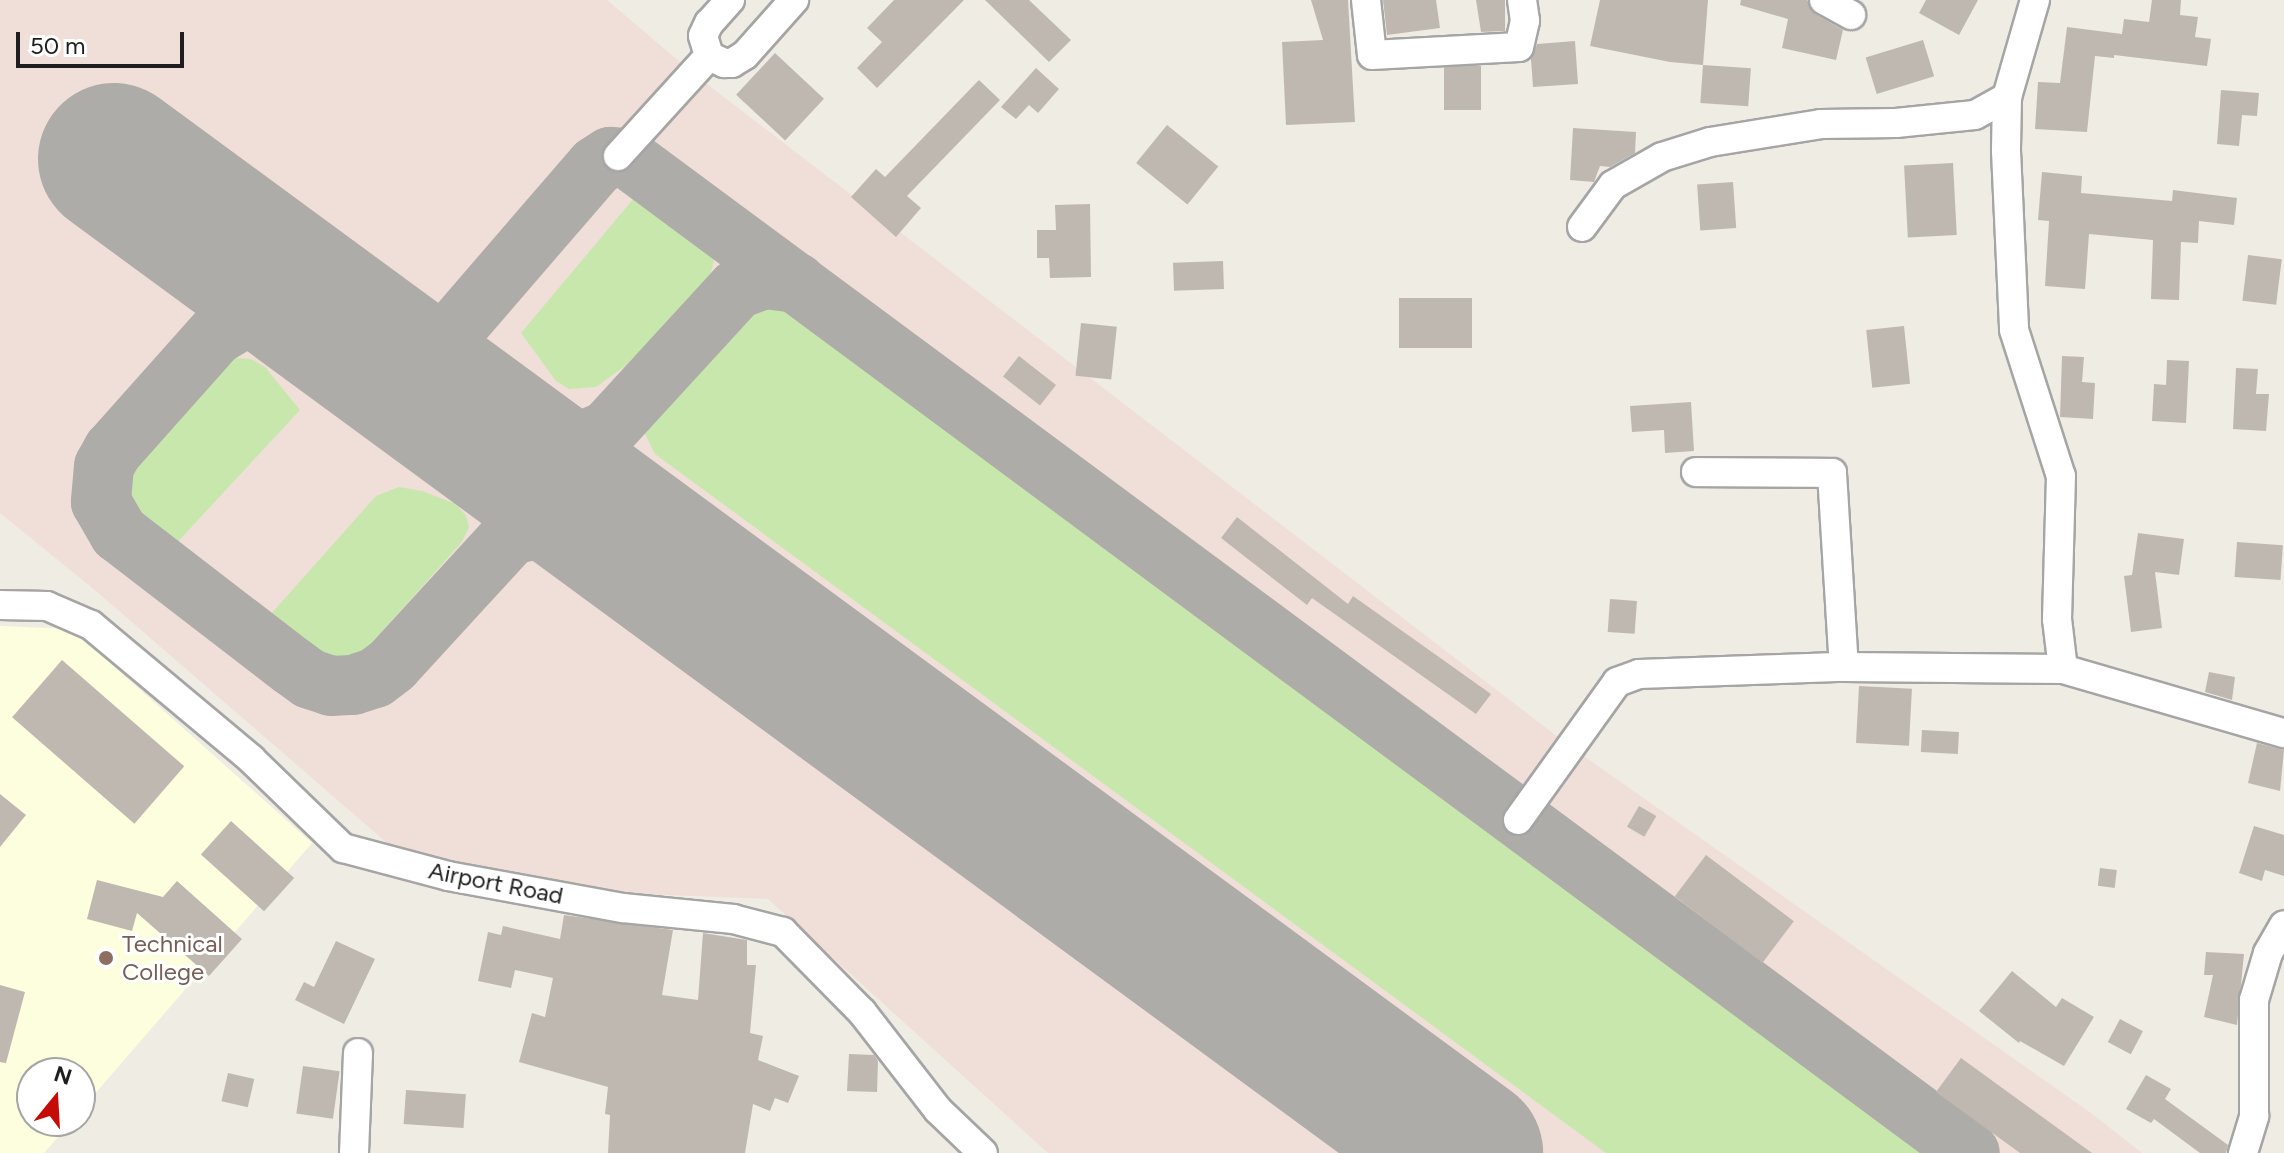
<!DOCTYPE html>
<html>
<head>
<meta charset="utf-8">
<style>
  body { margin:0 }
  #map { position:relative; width:2284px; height:1153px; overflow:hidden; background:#efece4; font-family:Figtree,sans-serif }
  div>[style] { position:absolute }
  .education>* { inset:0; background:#fdfede }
  .military>* { inset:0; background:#f0dfd8 }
  .grass>* { inset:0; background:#c7e7ac }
  .taxiway>* { height:60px; margin:-30px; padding:0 30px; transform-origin:30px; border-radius:30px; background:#aeaca8 }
  .runway>* { height:152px; margin:-76px; padding:0 76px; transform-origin:76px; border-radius:76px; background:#aeaca8 }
  .building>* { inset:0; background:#bfb8b1; transform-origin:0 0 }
  .roads { filter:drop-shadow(2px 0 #a5a5a5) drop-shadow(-2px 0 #a5a5a5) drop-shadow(0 2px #a5a5a5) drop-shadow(0 -2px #a5a5a5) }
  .minor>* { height:28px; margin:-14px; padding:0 14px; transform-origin:14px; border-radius:14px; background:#fff }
  .dots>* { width:22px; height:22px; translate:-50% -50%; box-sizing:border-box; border:4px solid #fff; border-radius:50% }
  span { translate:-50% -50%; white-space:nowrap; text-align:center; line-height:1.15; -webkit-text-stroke:6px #fff; paint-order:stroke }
  .street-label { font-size:24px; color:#1e1e1e }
  .education-label { font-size:24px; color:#785e54 }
  .left { translate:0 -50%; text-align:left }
  .north { position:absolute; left:16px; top:1057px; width:80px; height:80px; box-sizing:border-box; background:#fff; border:2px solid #a5a5a5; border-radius:50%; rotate:18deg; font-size:22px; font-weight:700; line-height:32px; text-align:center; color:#1e1e1e }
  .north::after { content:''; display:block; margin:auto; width:28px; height:36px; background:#c60c07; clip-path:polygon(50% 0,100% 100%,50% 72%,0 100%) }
  .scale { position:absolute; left:16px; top:32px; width:168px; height:36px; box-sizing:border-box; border:4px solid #1e1e1e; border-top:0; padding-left:10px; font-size:24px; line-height:28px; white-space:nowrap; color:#1e1e1e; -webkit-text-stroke:6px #fff; paint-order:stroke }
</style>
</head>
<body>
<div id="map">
  <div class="education">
    <i style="clip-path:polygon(0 626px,72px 629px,312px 843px,80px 1111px,80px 1073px,32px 1073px,32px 1121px,72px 1121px,44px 1153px,0 1153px)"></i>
  </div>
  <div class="military">
    <i style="clip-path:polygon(0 0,607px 0,694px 74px,1571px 747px,2091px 1113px,2142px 1153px,1048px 1153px,768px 899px,590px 892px,394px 849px,96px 591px,0 513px)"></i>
  </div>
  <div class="grass">
    <i style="clip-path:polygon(640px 191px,694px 225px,710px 240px,715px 257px,711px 272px,704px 289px,625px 366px,596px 387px,569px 389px,556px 381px,521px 333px)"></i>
    <i style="clip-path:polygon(768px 295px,791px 302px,1949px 1153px,1606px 1153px,655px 454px,643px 430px,646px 410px,738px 313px,755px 298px)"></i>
    <i style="clip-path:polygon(234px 358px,251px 359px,265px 367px,300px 410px,172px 548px,131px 515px,123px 504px,119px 477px,130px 453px,208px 370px)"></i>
    <i style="clip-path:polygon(399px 487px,422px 491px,456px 504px,466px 516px,469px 527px,462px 542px,359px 657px,349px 661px,317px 655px,270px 615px,376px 496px)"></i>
  </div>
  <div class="taxiway">
    <i style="left:270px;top:274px;width:236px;rotate:131.7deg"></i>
    <i style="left:113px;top:450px;width:18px;rotate:119deg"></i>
    <i style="left:104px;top:466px;width:36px;rotate:95deg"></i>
    <i style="left:101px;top:502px;width:36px;rotate:60deg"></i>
    <i style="left:119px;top:533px;width:218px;rotate:37.6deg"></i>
    <i style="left:292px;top:666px;width:22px;rotate:36deg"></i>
    <i style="left:310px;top:679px;width:22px;rotate:18deg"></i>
    <i style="left:331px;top:686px;width:22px;rotate:-3deg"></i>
    <i style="left:353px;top:685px;width:23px;rotate:-18deg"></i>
    <i style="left:375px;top:678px;width:21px;rotate:-37deg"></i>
    <i style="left:392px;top:665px;width:510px;rotate:-47.46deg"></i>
    <i style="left:737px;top:289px;width:30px;rotate:-20deg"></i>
    <i style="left:765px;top:279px;width:32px;rotate:7deg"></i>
    <i style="left:216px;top:335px;width:29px;rotate:-31deg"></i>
    <i style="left:241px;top:320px;width:24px;rotate:-15deg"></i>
    <i style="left:264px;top:314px;width:54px;rotate:8.6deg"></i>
    <i style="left:317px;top:322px;width:34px;rotate:17deg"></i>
    <i style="left:412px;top:379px;width:281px;rotate:-49.2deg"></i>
    <i style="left:596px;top:166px;width:17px;rotate:-33deg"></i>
    <i style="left:610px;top:157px;width:17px;rotate:3deg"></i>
    <i style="left:627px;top:158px;width:1671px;rotate:36.53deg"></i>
    <i style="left:511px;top:535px;width:46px;rotate:-82.6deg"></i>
    <i style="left:517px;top:489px;width:45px;rotate:-106.8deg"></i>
    <i style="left:504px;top:446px;width:51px"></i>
    <i style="left:555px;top:446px;width:25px;rotate:-9deg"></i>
    <i style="left:580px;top:442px;width:28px;rotate:-23deg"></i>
    <i style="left:511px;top:535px;width:53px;rotate:-13deg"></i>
    <i style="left:563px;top:523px;width:24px"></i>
    <i style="left:587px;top:523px;width:32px;rotate:13deg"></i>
  </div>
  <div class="runway">
    <i style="left:114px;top:159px;width:1679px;rotate:36.3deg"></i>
  </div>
  <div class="building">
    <i style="clip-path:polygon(894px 0,964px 0,877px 88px,857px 68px,882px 42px,867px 28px)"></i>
    <i style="clip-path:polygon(985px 0,1029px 0,1071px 40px,1049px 62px)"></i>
    <i style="clip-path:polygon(1311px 0,1348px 0,1355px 122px,1286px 125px,1282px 42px,1323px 40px)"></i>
    <i style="clip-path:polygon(1383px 0,1436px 0,1440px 28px,1387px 35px)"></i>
    <i style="clip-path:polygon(1476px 0,1505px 0,1505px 31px,1481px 32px)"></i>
    <i style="clip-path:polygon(1600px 0,1708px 0,1703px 65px,1670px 62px,1590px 46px)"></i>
    <i style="clip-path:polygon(1741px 0,1807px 0,1815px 14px,1843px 30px,1836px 60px,1782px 48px,1788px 19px,1740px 5px)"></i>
    <i style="clip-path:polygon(1926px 0,1978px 0,1959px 35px,1919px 13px)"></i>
    <i style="clip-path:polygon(2152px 0,2181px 0,2180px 15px,2198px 17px,2195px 37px,2211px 39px,2207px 66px,2114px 55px,2114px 58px,2095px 56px,2087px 132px,2035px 129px,2038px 82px,2060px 83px,2067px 27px,2122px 34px,2124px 19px,2149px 22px)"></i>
    <i style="left:1923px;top:40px;width:38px;height:60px;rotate:73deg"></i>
    <i style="clip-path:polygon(1575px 41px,1578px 84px,1533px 87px,1531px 59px,1537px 44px)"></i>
    <i style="left:775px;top:53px;width:67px;height:57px;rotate:43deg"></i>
    <i style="left:1703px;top:65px;width:48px;height:38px;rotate:4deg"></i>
    <i style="left:1481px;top:66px;width:44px;height:37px;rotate:90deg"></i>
    <i style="clip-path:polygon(1036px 68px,1059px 89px,1038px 113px,1029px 105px,1016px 119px,1001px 107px)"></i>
    <i style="clip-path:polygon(979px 80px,1000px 100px,907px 196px,921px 208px,896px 237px,851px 197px,876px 169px,885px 177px)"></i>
    <i style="clip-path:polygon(2221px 90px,2259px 93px,2257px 116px,2242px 115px,2239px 146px,2217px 144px)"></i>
    <i style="left:1167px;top:125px;width:66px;height:49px;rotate:39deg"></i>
    <i style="clip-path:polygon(1573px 128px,1636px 132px,1635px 153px,1610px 167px,1600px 166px,1594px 182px,1570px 180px)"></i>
    <i style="left:1953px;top:163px;width:72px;height:49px;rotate:87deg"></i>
    <i style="clip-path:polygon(2042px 172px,2082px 176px,2081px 193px,2172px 201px,2173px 190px,2237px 198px,2234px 225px,2199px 221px,2198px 243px,2181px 242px,2179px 300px,2151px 299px,2153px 240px,2089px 234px,2085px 289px,2045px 286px,2049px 221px,2038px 220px)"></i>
    <i style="left:1733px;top:182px;width:46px;height:36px;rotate:86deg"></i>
    <i style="clip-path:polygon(1090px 204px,1091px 277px,1050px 278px,1049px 258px,1037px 258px,1037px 230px,1056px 230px,1055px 205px)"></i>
    <i style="left:2248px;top:255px;width:34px;height:46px;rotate:7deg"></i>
    <i style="left:1223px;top:261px;width:28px;height:50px;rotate:88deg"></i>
    <i style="left:1472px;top:298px;width:50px;height:73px;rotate:90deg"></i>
    <i style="left:1081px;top:323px;width:36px;height:53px;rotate:6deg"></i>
    <i style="left:1904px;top:326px;width:58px;height:38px;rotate:84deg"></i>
    <i style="left:1019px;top:356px;width:47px;height:26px;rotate:38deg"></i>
    <i style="clip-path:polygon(2062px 356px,2084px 357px,2082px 382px,2095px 383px,2093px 419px,2060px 417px)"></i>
    <i style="clip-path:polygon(2167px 360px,2189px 361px,2186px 423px,2152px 421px,2154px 384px,2166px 385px)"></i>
    <i style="clip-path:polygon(2236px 368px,2258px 369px,2256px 394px,2269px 394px,2266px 431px,2233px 429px)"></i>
    <i style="clip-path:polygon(1691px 402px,1694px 451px,1665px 453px,1664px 430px,1632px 432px,1630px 406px)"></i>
    <i style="clip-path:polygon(1237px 517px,1348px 604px,1353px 596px,1491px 694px,1476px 714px,1312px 598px,1307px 605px,1221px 538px)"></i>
    <i style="clip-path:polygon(2138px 533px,2184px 539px,2179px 575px,2155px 572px,2162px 628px,2131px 632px,2124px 576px,2132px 575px)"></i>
    <i style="left:2237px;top:542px;width:46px;height:35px;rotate:4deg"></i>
    <i style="left:1610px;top:599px;width:27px;height:33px;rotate:4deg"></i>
    <i style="left:62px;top:660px;width:162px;height:76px;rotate:41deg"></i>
    <i style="clip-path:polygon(2209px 672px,2235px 677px,2232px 700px,2205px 692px)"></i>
    <i style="left:1859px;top:686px;width:53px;height:57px;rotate:3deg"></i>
    <i style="left:1922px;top:730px;width:37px;height:22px;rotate:3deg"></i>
    <i style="clip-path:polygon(2257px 743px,2284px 750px,2280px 791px,2248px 783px)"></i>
    <i style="clip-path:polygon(0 794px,26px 815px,0 847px)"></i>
    <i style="left:1639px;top:806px;width:20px;height:24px;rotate:30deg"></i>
    <i style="left:231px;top:821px;width:85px;height:45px;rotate:42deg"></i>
    <i style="clip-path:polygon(2254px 826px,2284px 835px,2284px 876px,2265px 870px,2262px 881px,2239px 873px)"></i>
    <i style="left:1706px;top:855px;width:110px;height:52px;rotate:37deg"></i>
    <i style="left:2100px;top:868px;width:17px;height:18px;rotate:7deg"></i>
    <i style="clip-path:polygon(97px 880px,163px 897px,177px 881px,242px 939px,209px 976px,137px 913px,132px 931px,87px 919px)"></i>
    <i style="clip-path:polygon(564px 915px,673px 930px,662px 995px,698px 1000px,703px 933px,747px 940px,747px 965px,756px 965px,750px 1033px,763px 1036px,758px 1060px,799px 1076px,788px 1103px,775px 1098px,770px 1111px,753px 1104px,745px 1153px,608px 1153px,610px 1115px,605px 1114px,608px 1087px,519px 1062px,532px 1013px,545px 1017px,553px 978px,515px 970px,511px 988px,478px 981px,488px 932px,501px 935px,503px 926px,560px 939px)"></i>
    <i style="clip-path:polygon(336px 941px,375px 959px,344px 1024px,295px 1000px,304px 982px,314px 987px)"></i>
    <i style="clip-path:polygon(2206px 952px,2244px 954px,2237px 1025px,2204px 1017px,2213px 975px,2204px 975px)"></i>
    <i style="clip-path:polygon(2012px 971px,2056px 1007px,2062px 998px,2094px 1017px,2064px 1066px,2020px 1041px,2019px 1043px,1979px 1011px)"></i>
    <i style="clip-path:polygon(0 985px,25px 992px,6px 1063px,0 1062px)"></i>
    <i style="left:2120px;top:1019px;width:26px;height:26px;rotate:28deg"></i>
    <i style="clip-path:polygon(849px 1054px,874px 1055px,878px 1061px,877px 1092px,847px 1091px)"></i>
    <i style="clip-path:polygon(1961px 1058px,2092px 1153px,2020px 1153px,1936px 1092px)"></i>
    <i style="left:303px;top:1066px;width:37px;height:48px;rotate:8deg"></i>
    <i style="left:228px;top:1073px;width:27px;height:29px;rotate:13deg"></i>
    <i style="clip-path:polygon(2146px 1075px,2171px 1089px,2165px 1099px,2228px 1145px,2226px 1153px,2200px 1153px,2154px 1119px,2151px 1123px,2126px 1109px)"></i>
    <i style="left:406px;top:1090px;width:60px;height:34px;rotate:4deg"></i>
  </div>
  <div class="roads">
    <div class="minor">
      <i style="left:730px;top:0;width:31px;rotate:132deg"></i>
      <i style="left:709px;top:23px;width:14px;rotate:115deg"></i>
      <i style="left:703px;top:36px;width:21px;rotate:73deg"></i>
      <i style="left:709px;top:56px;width:17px;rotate:25deg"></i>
      <i style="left:724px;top:63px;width:8px"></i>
      <i style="left:732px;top:63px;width:15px;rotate:-32deg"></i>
      <i style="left:745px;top:55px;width:74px;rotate:-48.3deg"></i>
      <i style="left:1366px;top:0;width:55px;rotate:83.8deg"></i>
      <i style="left:1372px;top:55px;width:147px;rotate:-3.1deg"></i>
      <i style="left:1519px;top:47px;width:27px;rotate:-77deg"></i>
      <i style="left:1525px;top:21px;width:21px;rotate:-98deg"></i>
      <i style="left:1824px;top:0;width:31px;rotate:29deg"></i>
      <i style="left:2035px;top:0;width:101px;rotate:106.1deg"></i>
      <i style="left:2007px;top:97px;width:54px;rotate:91.1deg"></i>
      <i style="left:2006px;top:151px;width:179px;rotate:87.4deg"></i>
      <i style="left:2014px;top:330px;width:153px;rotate:72.2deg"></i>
      <i style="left:2061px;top:476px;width:143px;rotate:91.6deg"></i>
      <i style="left:2057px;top:619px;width:50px;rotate:83.2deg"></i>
      <i style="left:618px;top:156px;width:135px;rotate:-47.7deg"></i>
      <i style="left:1582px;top:227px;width:52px;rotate:-53.6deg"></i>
      <i style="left:1613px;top:185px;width:56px;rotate:-29.7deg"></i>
      <i style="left:1662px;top:157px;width:50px;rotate:-17.4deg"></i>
      <i style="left:1710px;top:142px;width:112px;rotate:-9.2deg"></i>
      <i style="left:1821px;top:124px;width:75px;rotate:-0.8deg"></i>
      <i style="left:1896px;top:123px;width:79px;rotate:-5.8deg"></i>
      <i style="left:1975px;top:115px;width:37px;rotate:-29deg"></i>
      <i style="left:1696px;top:472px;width:136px;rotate:0.4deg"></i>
      <i style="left:1832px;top:473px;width:194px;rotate:86.5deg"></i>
      <i style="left:0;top:605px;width:47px;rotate:1.2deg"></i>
      <i style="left:47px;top:606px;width:48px;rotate:23.4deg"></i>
      <i style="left:91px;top:625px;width:209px;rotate:39.9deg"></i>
      <i style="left:251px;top:759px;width:128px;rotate:44.1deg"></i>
      <i style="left:343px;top:848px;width:109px;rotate:14.9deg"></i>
      <i style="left:448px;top:876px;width:178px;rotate:10.4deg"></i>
      <i style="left:623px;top:908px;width:111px;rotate:5.7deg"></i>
      <i style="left:733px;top:919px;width:52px;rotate:14.6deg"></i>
      <i style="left:783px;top:932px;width:112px;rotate:45.4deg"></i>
      <i style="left:862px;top:1012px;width:124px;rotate:52.2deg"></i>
      <i style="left:938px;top:1110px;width:62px;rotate:43.7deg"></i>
      <i style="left:1518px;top:820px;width:170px;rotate:-54.3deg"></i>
      <i style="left:1617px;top:682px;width:23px;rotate:-20deg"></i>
      <i style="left:1639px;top:674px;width:205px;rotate:-2deg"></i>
      <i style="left:1844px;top:667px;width:219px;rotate:0.5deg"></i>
      <i style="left:2063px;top:669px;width:230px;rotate:16.2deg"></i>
      <i style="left:354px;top:1153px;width:100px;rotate:-87.7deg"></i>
      <i style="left:2243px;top:1153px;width:39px;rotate:-73deg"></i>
      <i style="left:2254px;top:1116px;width:116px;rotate:-90deg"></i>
      <i style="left:2254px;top:1000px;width:49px;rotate:-73.4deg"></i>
      <i style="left:2268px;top:953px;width:32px;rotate:-60deg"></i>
    </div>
  </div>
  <div class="dots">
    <i style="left:106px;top:958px;background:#8d6e63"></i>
  </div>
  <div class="street-label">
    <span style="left:496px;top:883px;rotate:11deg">Airport Road</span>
  </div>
  <div class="education-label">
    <span class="left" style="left:122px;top:958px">Technical<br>College</span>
  </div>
  <div class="north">N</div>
  <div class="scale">50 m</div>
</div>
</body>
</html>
